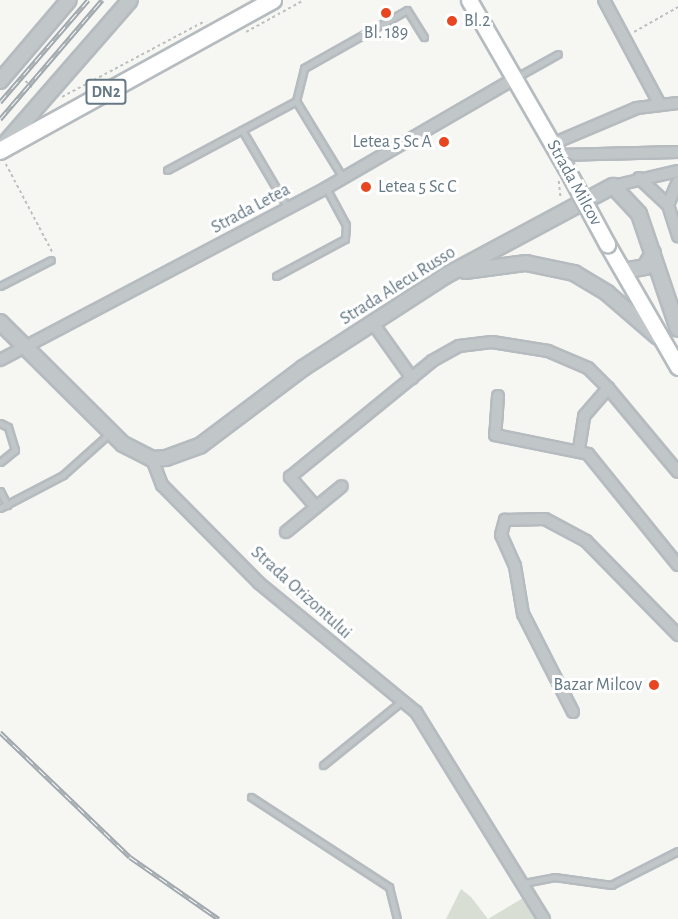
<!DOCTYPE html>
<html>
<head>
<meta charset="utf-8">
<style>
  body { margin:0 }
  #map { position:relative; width:678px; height:919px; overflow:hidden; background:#f6f6f3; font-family:"Alegreya Sans",sans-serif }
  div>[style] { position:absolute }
  .green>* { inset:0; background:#d8ded4 }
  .path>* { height:1.5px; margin-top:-0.75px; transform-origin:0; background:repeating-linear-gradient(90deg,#bdbfc1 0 3px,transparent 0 6px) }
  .roads { filter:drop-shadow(2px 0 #b5bbbf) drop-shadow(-2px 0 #b5bbbf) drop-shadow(0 2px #b5bbbf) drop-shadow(0 -2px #b5bbbf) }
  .service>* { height:5px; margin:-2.5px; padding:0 2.5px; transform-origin:2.5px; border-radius:2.5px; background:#c1c6c9 }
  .minor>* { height:10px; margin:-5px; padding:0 5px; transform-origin:5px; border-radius:5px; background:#c1c6c9 }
  .tertiary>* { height:14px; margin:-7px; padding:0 7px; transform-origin:7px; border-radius:7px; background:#c1c6c9 }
  .secondary>* { height:15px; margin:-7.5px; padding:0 7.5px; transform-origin:7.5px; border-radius:7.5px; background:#fff }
  .primary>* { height:16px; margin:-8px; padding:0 8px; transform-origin:8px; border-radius:8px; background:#fff }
  .rail>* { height:5px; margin-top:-2.5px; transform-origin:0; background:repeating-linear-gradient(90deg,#fff 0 9px,#a1a9ae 0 18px); box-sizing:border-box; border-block:2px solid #a1a9ae }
  .bridges { filter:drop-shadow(2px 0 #b5bbbf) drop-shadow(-2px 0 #b5bbbf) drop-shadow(0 2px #b5bbbf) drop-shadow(0 -2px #b5bbbf) }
  .secondary-bridge>* { height:15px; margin:-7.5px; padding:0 7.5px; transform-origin:7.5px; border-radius:7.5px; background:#fff }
  .dots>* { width:16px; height:16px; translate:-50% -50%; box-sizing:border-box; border:3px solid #fff; border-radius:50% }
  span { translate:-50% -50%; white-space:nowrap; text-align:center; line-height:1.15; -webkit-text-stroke:6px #fff; paint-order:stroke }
  .shield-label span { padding:2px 4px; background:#fff; border:2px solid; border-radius:4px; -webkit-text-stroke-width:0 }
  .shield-label { font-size:16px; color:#647885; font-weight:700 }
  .poi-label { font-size:18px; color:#647885 }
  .left { translate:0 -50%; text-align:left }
  .right { translate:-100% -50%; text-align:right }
  .street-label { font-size:18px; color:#647885 }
</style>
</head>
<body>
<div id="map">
  <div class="green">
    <i style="clip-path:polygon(461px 889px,471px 897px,488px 919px,446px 919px)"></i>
    <i style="clip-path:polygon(528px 895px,541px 919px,488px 919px)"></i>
  </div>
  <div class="path">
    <i style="left:246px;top:32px;width:66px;rotate:-28.9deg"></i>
    <i style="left:634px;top:32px;width:51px;rotate:-29.6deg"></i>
    <i style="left:21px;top:77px;width:18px;rotate:41deg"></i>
    <i style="left:62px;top:97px;width:160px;rotate:-28deg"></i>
    <i style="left:6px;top:164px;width:101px;rotate:62.2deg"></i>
    <i style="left:559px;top:181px;width:18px;rotate:84deg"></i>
  </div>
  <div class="roads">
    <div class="service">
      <i style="left:515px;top:78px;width:49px;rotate:-29.2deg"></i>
      <i style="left:296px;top:101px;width:34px;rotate:-76deg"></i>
      <i style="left:304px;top:68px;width:118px;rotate:-29.4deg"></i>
      <i style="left:407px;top:10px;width:32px;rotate:58deg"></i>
      <i style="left:242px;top:130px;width:91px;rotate:59.5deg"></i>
      <i style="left:167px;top:170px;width:146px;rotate:-28.1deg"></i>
      <i style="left:296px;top:101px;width:90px;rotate:58.6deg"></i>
      <i style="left:276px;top:276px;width:78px;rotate:-28.2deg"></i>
      <i style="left:345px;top:239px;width:14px;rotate:-86deg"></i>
      <i style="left:346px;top:225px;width:42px;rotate:-118.4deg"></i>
      <i style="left:0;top:286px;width:57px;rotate:-27deg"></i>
      <i style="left:0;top:423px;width:9px;rotate:27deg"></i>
      <i style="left:8px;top:427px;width:24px;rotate:73deg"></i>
      <i style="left:15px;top:450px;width:19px;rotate:141deg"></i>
      <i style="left:0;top:491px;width:16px;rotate:63deg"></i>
      <i style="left:0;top:508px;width:71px;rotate:-27.6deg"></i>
      <i style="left:63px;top:475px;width:63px;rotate:-41.8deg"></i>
      <i style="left:323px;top:765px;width:102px;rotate:-39deg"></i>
      <i style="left:251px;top:797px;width:165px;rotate:33.1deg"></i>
      <i style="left:389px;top:887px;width:33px;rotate:76deg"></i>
      <i style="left:524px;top:883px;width:31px;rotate:-11deg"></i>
      <i style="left:554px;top:877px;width:58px;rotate:8deg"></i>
      <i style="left:611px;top:885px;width:75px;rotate:-26.9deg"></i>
    </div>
    <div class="minor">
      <i style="left:604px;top:0;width:117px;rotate:61.9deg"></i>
      <i style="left:552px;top:144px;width:92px;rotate:-23deg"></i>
      <i style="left:637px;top:108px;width:41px;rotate:-7deg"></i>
      <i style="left:558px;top:155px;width:120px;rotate:-1.4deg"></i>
      <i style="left:639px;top:178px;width:40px;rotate:43deg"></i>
      <i style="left:668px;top:205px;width:33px;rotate:72deg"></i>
      <i style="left:613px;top:186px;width:67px;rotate:-13deg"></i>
      <i style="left:668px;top:205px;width:25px;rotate:-67deg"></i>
      <i style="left:372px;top:322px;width:69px;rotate:54.5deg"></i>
      <i style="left:0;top:360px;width:369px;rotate:-27.8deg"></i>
      <i style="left:326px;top:188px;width:217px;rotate:-30.1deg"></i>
      <i style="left:498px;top:396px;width:39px;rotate:94deg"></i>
      <i style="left:495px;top:435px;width:95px;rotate:11.5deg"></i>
      <i style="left:588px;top:454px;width:143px;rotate:51deg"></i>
      <i style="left:579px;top:449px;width:33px;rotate:-81deg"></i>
      <i style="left:584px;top:416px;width:37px;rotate:-49deg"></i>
      <i style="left:608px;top:388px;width:109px;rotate:50.2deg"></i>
      <i style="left:152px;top:459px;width:28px;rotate:69deg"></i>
      <i style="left:162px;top:485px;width:138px;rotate:45.3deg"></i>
      <i style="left:259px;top:583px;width:203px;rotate:39.4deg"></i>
      <i style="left:416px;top:712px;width:243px;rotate:58.3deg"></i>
      <i style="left:316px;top:507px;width:40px;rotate:-131deg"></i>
      <i style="left:290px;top:477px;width:183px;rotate:-39.2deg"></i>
      <i style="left:432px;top:361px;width:31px;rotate:-29deg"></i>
      <i style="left:459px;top:346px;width:33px;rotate:-7deg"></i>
      <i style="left:492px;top:342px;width:57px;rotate:9.1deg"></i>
      <i style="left:548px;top:351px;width:43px;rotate:23deg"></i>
      <i style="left:588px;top:368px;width:28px;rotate:45deg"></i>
      <i style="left:286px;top:532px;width:72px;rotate:-39.4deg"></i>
      <i style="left:573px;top:712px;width:110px;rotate:-117deg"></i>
      <i style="left:523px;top:614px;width:49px;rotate:-99.5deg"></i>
      <i style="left:515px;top:566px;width:34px;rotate:-114deg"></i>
      <i style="left:501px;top:535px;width:16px;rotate:-75deg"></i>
      <i style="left:505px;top:520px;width:40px;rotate:-1.4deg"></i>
      <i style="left:545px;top:519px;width:47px;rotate:28.2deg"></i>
      <i style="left:586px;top:541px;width:132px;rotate:45.6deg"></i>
    </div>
    <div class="tertiary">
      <i style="left:0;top:81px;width:106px;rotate:-49.6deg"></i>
      <i style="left:1px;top:148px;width:196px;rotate:-48.9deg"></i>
      <i style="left:465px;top:271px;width:62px;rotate:-7.5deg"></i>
      <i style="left:526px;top:263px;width:49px;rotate:11.8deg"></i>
      <i style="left:574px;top:273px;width:39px;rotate:31deg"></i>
      <i style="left:607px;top:293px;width:67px;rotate:40.8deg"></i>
      <i style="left:623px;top:271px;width:22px;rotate:-10deg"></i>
      <i style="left:645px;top:267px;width:16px;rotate:-60deg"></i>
      <i style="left:0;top:322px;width:173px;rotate:44.8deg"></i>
      <i style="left:123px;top:444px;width:33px;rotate:27deg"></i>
      <i style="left:152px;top:459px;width:14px;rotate:-4deg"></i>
      <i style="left:166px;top:458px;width:37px;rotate:-20deg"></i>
      <i style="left:201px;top:445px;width:128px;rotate:-37deg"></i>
      <i style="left:303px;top:368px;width:169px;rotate:-32.9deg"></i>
      <i style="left:445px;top:276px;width:191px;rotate:-28.2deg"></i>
      <i style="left:613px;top:186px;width:38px;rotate:47deg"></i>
      <i style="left:639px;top:214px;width:121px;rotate:71.3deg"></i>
    </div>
    <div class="secondary">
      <i style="left:469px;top:0;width:192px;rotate:60deg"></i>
      <i style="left:607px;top:244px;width:142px;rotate:60deg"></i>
    </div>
    <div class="primary">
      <i style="left:0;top:151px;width:312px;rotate:-28.9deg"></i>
    </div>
  </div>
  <div class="rail">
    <i style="left:0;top:102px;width:135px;rotate:-49.2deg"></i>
    <i style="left:0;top:119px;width:157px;rotate:-49.4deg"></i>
    <i style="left:0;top:732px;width:180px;rotate:43.9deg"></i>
    <i style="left:130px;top:857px;width:108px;rotate:34.9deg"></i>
  </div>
  <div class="bridges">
    <div class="secondary-bridge">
      <i style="left:565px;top:166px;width:89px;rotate:61.7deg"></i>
    </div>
  </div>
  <div class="dots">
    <i style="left:386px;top:13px;background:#e84621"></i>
    <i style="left:452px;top:21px;background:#e84621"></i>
    <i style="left:444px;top:142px;background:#e84621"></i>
    <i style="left:366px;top:187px;background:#e84621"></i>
    <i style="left:654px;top:685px;background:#e84621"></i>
  </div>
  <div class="shield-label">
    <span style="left:106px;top:92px">DN2</span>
  </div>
  <div class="poi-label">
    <span class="left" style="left:464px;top:21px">Bl.2</span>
    <span style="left:386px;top:33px">Bl. 189</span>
    <span class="right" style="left:432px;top:142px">Letea 5 Sc A</span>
    <span class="left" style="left:378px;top:187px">Letea 5 Sc C</span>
    <span class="right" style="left:642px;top:685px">Bazar Milcov</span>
  </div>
  <div class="street-label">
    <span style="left:574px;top:183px;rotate:61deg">Strada Milcov</span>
    <span style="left:251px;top:209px;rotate:-28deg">Strada Letea</span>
    <span style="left:398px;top:286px;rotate:-32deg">Strada Alecu Russo</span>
    <span style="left:301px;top:593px;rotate:42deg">Strada Orizontului</span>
  </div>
</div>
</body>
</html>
